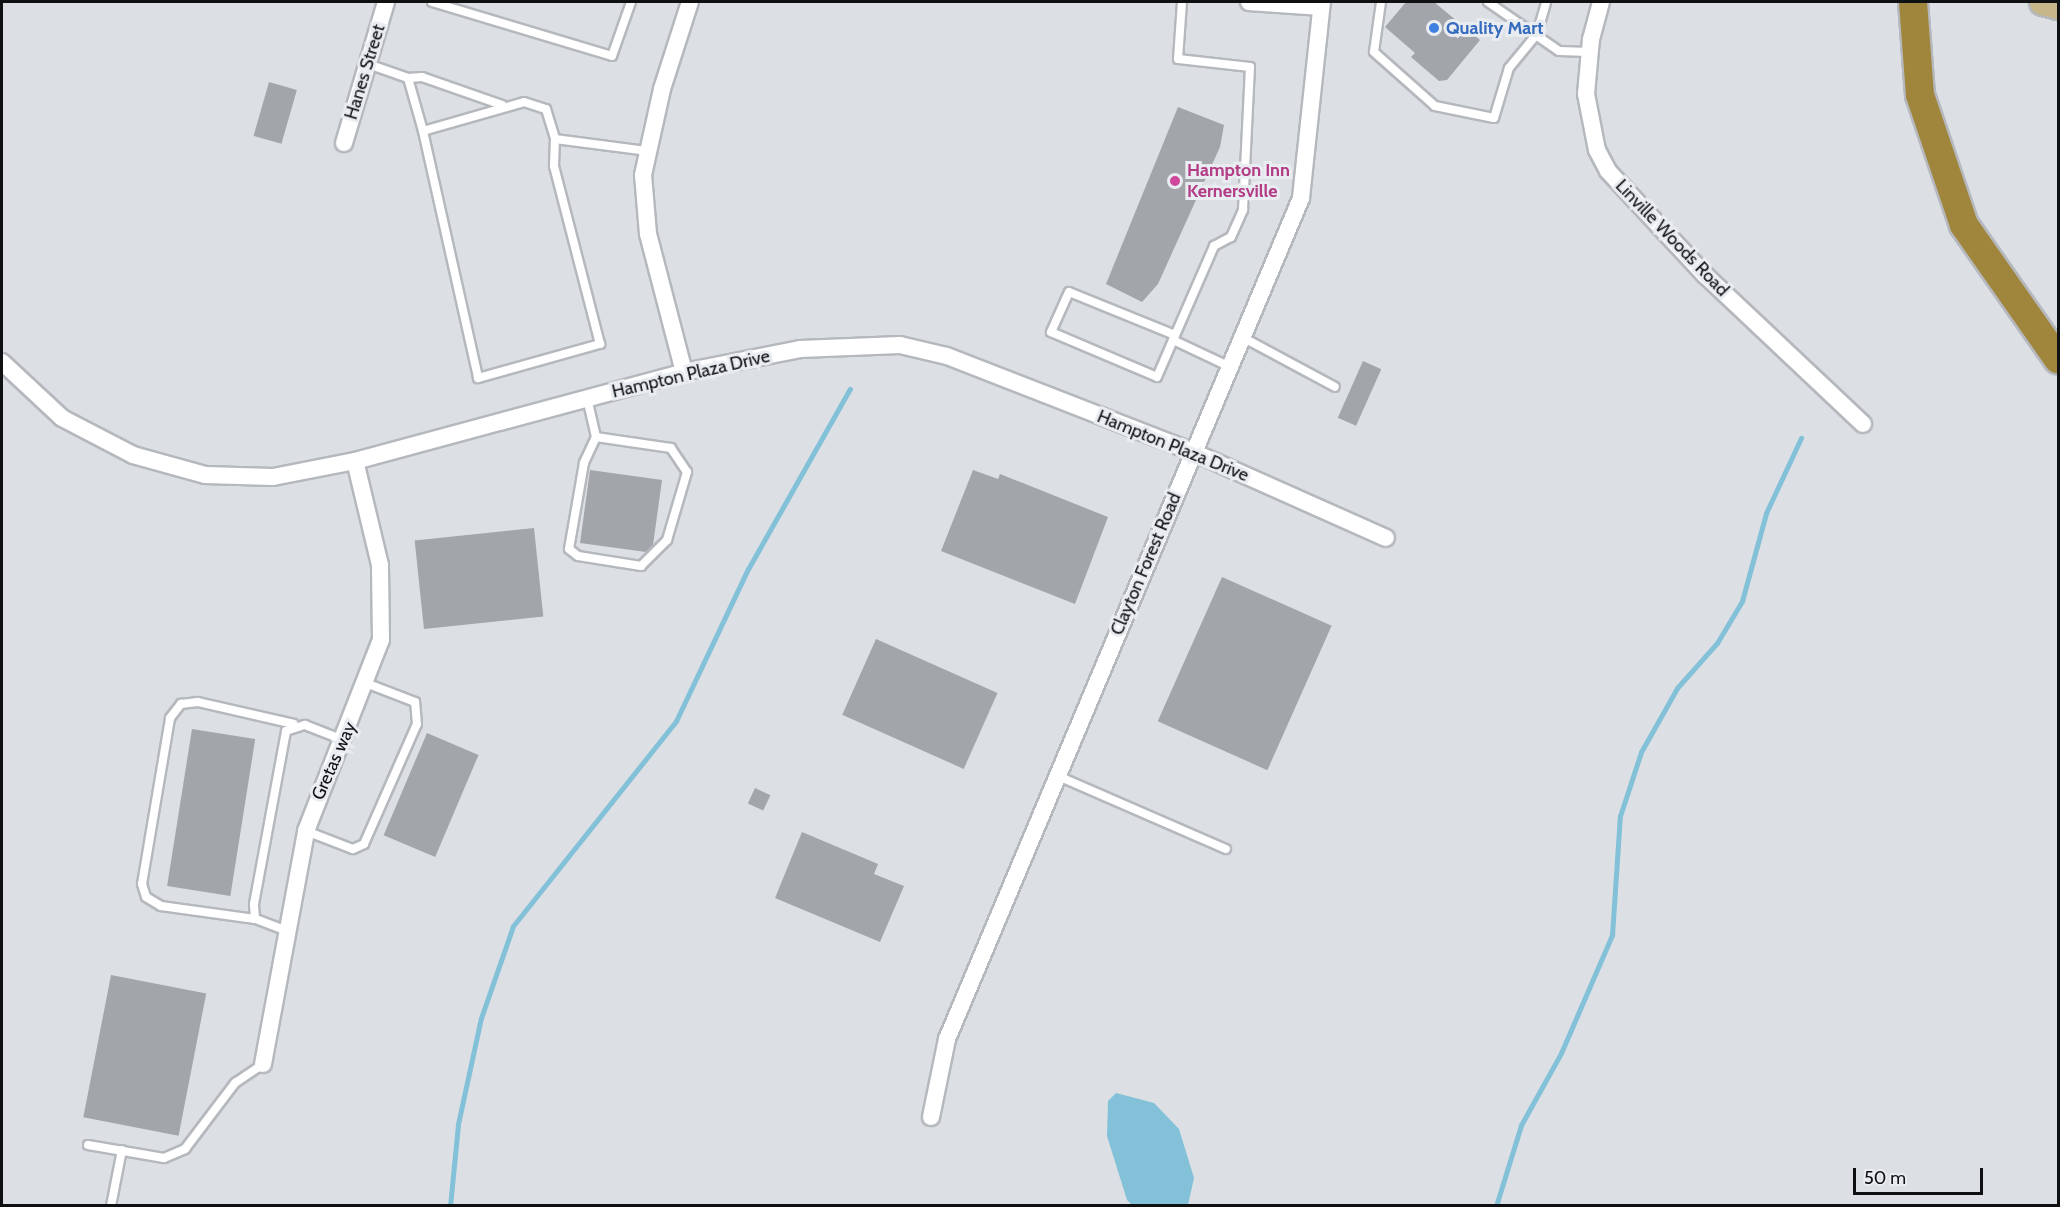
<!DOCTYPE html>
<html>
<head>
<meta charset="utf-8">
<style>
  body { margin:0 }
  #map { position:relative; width:2060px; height:1207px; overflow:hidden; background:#dcdfe4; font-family:Cabin,sans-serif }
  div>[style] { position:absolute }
  .water>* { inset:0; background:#82c1d8 }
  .stream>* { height:5px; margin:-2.5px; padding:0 2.5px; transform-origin:2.5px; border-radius:2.5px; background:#82c1d8 }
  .building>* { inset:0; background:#a2a5aa; transform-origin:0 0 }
  .roads { filter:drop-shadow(2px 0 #b5b8bd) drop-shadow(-2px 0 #b5b8bd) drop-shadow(0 2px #b5b8bd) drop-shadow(0 -2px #b5b8bd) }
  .lane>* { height:8px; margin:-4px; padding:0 4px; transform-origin:4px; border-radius:4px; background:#fff }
  .street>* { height:16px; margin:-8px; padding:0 8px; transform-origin:8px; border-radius:8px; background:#fff }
  .primary>* { height:26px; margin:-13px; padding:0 13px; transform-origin:13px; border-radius:13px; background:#c6b68a }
  .highway>* { height:28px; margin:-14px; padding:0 14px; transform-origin:14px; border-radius:14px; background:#a0853c }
  .dots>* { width:16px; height:16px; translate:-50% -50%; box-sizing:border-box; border:3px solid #e9ecf1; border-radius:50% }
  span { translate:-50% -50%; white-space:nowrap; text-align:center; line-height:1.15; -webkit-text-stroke:6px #e9ecf1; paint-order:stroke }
  .shop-label { font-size:18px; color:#366cbe; font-weight:700 }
  .left { translate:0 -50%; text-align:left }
  .street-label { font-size:18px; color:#0f1012 }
  .hotel-label { font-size:18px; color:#b23c85; font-weight:700 }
  .frame { position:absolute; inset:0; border:3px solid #0f1012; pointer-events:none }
  .scale { position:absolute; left:1853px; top:1168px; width:130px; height:27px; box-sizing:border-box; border:3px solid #0f1012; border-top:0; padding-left:8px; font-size:18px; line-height:21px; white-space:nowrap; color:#0f1012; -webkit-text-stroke:4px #e9ecf1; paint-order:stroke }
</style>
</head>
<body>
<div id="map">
  <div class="water">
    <i style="clip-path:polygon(1116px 1093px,1154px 1103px,1179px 1129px,1194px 1178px,1188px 1205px,1132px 1205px,1127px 1200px,1107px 1136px,1108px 1101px)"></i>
  </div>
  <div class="stream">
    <i style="left:450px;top:1206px;width:82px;rotate:-84.4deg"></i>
    <i style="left:458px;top:1124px;width:108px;rotate:-77.8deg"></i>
    <i style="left:481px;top:1018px;width:97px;rotate:-70.8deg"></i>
    <i style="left:513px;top:926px;width:262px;rotate:-51.5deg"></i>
    <i style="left:676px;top:721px;width:168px;rotate:-64.7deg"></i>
    <i style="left:748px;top:569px;width:207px;rotate:-60.5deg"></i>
    <i style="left:1496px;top:1206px;width:85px;rotate:-72.8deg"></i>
    <i style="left:1521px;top:1125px;width:82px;rotate:-60.9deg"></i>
    <i style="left:1561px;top:1053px;width:129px;rotate:-66.6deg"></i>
    <i style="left:1612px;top:935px;width:119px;rotate:-86.2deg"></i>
    <i style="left:1620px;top:816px;width:67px;rotate:-71.8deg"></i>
    <i style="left:1641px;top:752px;width:73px;rotate:-60.6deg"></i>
    <i style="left:1677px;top:688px;width:60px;rotate:-48.4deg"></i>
    <i style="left:1717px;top:643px;width:49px;rotate:-59.2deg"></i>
    <i style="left:1742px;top:601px;width:91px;rotate:-74.7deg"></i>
    <i style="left:1766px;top:513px;width:83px;rotate:-65deg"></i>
  </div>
  <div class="building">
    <i style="clip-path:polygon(1406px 2px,1434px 2px,1480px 40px,1447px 80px,1439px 81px,1411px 57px,1415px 53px,1385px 27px)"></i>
    <i style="left:269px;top:82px;width:29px;height:56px;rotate:16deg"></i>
    <i style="clip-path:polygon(1178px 107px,1224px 125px,1220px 147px,1158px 284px,1142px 302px,1106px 284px)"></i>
    <i style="left:1363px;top:361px;width:20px;height:62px;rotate:24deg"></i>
    <i style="clip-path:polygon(590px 470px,662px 480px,653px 545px,646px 552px,580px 543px)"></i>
    <i style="clip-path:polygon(973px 470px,998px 479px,1000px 474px,1108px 517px,1075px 604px,941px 551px)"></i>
    <i style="left:534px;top:528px;width:89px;height:120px;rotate:84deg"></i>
    <i style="left:1222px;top:577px;width:120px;height:158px;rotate:24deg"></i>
    <i style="left:876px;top:639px;width:133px;height:83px;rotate:24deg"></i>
    <i style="left:192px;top:729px;width:64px;height:159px;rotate:9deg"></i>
    <i style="left:427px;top:733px;width:56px;height:111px;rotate:23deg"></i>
    <i style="left:755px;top:788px;width:17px;height:17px;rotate:25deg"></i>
    <i style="clip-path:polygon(802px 832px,878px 864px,874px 874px,904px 886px,880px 942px,775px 898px)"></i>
    <i style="left:111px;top:975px;width:97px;height:145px;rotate:11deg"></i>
  </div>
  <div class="roads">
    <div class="lane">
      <i style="left:432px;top:2px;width:188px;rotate:16.7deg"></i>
      <i style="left:612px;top:56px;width:57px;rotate:-70.6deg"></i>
      <i style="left:1381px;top:2px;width:50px;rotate:98deg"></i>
      <i style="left:1374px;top:52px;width:81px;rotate:41.5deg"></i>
      <i style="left:1435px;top:106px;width:60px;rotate:11.5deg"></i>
      <i style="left:1494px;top:118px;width:52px;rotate:-73.3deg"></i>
      <i style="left:1509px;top:68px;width:44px;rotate:-50.5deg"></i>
      <i style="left:1537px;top:34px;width:33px;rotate:-74deg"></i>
      <i style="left:1488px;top:2px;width:86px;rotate:34.6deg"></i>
      <i style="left:1559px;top:51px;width:30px;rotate:2deg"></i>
      <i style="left:368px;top:64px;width:42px;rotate:19.3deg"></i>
      <i style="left:408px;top:78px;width:55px;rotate:74.2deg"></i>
      <i style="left:423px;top:131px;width:105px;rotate:-16deg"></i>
      <i style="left:524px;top:102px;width:23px;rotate:18deg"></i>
      <i style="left:546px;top:109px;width:31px;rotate:73deg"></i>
      <i style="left:555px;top:139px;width:94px;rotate:7.4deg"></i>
      <i style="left:408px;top:78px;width:14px;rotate:-4deg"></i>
      <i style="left:422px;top:77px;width:85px;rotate:19.3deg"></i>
      <i style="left:423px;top:131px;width:253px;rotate:77.4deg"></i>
      <i style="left:478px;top:378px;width:127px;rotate:-15.6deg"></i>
      <i style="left:600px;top:344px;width:184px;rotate:-104.5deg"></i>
      <i style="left:554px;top:166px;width:27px;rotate:-88deg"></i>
      <i style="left:1175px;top:335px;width:114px;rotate:-157.9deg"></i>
      <i style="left:1069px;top:292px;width:44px;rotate:114.2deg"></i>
      <i style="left:1051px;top:332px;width:115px;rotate:23deg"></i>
      <i style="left:1157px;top:377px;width:40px;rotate:-66.6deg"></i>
      <i style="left:1173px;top:340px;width:103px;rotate:-66.4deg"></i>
      <i style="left:1214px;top:246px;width:19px;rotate:-28deg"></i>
      <i style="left:1231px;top:237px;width:30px;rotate:-66deg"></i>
      <i style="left:1243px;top:210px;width:143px;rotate:-87.2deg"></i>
      <i style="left:1250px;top:67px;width:72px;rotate:-173.7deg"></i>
      <i style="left:1178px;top:59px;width:57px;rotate:-86deg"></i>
      <i style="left:1244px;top:338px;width:103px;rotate:28.3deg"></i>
      <i style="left:1173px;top:340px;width:63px;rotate:25.3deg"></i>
      <i style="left:587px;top:398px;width:40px;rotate:77deg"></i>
      <i style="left:596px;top:437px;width:29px;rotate:115deg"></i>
      <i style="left:584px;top:463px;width:87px;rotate:99.9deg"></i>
      <i style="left:569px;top:549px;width:11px;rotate:38deg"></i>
      <i style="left:578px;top:556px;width:64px;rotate:9deg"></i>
      <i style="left:641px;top:566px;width:37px;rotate:-45deg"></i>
      <i style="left:667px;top:540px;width:71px;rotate:-73.6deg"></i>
      <i style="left:687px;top:472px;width:29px;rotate:-124deg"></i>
      <i style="left:671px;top:448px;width:76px;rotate:-171.7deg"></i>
      <i style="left:1058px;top:776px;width:183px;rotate:23.5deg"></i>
      <i style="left:306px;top:831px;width:50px;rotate:21deg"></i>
      <i style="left:353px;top:849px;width:12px;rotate:-24deg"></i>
      <i style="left:364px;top:844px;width:131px;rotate:-66.2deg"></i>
      <i style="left:417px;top:724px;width:22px;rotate:-95deg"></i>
      <i style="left:415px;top:702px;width:50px;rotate:-159deg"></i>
      <i style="left:255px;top:919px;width:95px;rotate:-172.1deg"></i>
      <i style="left:161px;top:906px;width:17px;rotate:-149deg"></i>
      <i style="left:146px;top:897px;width:14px;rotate:-107deg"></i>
      <i style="left:142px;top:884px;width:168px;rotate:-80.4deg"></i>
      <i style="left:170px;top:718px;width:18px;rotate:-52deg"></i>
      <i style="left:181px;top:704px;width:17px;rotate:-7deg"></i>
      <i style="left:198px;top:702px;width:98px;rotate:12.9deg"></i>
      <i style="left:287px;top:931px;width:34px;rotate:-159deg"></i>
      <i style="left:255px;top:919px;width:15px;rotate:-94deg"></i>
      <i style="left:254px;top:904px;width:176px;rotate:-79.5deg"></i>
      <i style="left:286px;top:731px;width:20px;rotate:-18deg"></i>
      <i style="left:305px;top:725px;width:41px;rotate:21.5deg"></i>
      <i style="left:88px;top:1145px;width:77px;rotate:9.7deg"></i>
      <i style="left:164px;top:1158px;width:23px;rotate:-23deg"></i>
      <i style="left:185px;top:1149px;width:83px;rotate:-52.9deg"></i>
      <i style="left:235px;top:1083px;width:34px;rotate:-34deg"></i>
      <i style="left:111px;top:1206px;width:57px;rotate:-78.9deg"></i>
    </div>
    <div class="street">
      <i style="left:1249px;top:2px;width:72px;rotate:4deg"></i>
      <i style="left:1601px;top:2px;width:38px;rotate:105deg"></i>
      <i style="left:1591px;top:39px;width:55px;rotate:95.2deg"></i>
      <i style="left:1586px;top:94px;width:57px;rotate:78.9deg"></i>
      <i style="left:1597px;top:150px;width:24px;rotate:62deg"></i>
      <i style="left:1608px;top:171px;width:142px;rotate:47deg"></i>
      <i style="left:1705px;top:275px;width:217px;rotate:43.3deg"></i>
      <i style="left:344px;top:143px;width:147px;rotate:-73.4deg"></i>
      <i style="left:2px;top:362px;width:82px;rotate:43deg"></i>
      <i style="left:62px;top:418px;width:80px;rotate:27.5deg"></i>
      <i style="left:133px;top:455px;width:75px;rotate:15.5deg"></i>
      <i style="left:205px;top:475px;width:68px;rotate:1.7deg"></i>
      <i style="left:273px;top:477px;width:84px;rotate:-11deg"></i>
      <i style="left:355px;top:461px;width:341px;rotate:-15.1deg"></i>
      <i style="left:684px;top:372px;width:118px;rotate:-11.2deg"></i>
      <i style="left:800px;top:349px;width:100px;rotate:-2.3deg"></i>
      <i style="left:900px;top:345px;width:48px;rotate:13.2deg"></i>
      <i style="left:947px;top:356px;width:264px;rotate:21.3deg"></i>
      <i style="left:1193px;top:452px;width:211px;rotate:24deg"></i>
      <i style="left:684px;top:372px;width:143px;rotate:-104.6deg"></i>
      <i style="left:648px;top:234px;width:59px;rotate:-94.8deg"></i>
      <i style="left:643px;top:175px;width:88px;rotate:-77.5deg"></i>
      <i style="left:662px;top:89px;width:91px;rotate:-72.2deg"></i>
      <i style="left:263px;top:1064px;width:237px;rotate:-79.5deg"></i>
      <i style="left:306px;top:831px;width:205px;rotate:-68.6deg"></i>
      <i style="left:381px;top:640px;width:75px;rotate:-90.8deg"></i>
      <i style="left:380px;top:565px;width:107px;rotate:-103.5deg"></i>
      <i style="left:931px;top:1117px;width:80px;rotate:-78.4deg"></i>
      <i style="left:947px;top:1039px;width:912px;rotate:-67.17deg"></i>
      <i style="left:1301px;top:198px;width:197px;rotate:-83.9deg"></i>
    </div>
    <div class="primary">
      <i style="left:2043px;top:2px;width:16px;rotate:15deg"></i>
    </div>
    <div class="highway">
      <i style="left:1913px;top:2px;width:93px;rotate:85.7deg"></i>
      <i style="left:1920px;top:95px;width:137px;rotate:71.3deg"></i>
      <i style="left:1964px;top:225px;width:164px;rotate:55deg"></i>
    </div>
  </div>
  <div class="dots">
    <i style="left:1434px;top:28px;background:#3f7fe0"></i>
    <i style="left:1175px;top:181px;background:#d1479c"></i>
  </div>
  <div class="shop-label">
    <span class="left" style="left:1446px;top:28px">Quality Mart</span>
  </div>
  <div class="street-label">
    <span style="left:365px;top:72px;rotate:-73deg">Hanes Street</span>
    <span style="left:1672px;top:238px;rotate:46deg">Linville Woods Road</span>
    <span style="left:691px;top:374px;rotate:-13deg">Hampton Plaza Drive</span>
    <span style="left:1173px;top:446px;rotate:22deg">Hampton Plaza Drive</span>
    <span style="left:1146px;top:564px;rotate:-67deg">Clayton Forest Road</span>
    <span style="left:334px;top:761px;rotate:-66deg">Gretas way</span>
  </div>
  <div class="hotel-label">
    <span class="left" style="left:1187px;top:181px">Hampton Inn<br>Kernersville</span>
  </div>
  <div class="frame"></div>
  <div class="scale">50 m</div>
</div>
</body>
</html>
